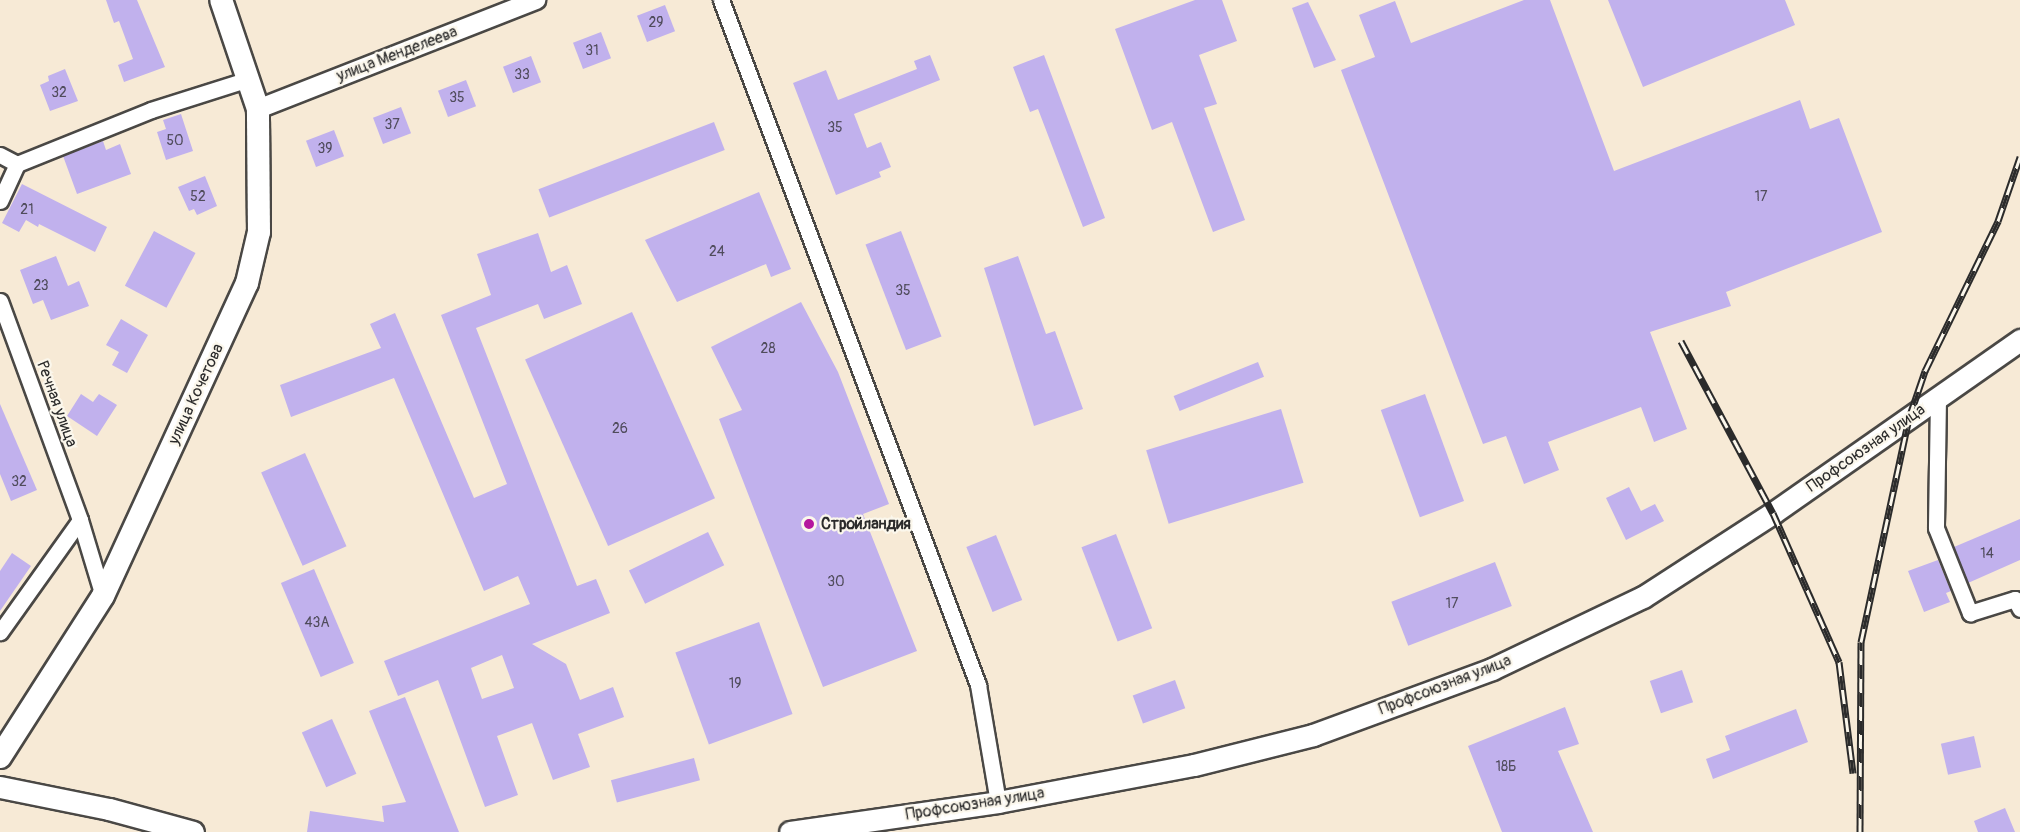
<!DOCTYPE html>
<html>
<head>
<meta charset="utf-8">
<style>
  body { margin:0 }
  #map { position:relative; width:2020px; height:832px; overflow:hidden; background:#f7ead6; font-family:Pangolin,sans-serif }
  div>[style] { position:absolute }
  .building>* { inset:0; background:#c1b1ed; transform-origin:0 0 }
  .roads { filter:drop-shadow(2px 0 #4a4845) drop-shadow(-2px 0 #4a4845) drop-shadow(0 2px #4a4845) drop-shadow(0 -2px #4a4845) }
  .minor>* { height:15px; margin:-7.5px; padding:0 7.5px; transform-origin:7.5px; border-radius:7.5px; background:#fff }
  .tertiary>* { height:18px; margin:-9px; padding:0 9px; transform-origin:9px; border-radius:9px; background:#fff }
  .secondary>* { height:21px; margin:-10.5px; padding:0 10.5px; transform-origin:10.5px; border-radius:10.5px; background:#fff }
  .primary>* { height:22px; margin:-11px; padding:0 11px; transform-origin:11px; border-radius:11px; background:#fff }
  .rail>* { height:7px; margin-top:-3.5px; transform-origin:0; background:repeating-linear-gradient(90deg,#fbf7ec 0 14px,#2b2b2b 0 28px); box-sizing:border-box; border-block:2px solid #2b2b2b }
  .dots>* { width:16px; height:16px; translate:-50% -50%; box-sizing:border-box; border:3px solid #fbf7ec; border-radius:50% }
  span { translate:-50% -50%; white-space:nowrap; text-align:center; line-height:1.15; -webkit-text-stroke:4.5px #fbf7ec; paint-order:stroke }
  .number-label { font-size:14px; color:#504c5c }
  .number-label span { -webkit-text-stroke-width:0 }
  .street-label { font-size:16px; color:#2b2b2b }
  .poi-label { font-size:16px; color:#2b2b2b; font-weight:700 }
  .left { translate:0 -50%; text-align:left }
</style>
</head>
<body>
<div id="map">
  <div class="building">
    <i style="clip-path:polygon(106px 0,137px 0,165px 67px,124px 82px,118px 65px,133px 59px,119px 21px,114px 23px)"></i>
    <i style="clip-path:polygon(1195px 0,1222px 0,1237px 41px,1199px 55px,1217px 104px,1204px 108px,1245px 220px,1213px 232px,1172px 122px,1152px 130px,1115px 29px)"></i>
    <i style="clip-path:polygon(1524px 0,1550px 0,1614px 171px,1800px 100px,1810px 129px,1839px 118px,1882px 232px,1726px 292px,1731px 306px,1650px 332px,1687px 429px,1654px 442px,1641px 407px,1548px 442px,1559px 470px,1524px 484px,1506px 436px,1483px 444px,1341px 70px,1375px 57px,1359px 15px,1395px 1px,1411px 43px)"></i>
    <i style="clip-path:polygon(1608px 0,1785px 0,1795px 25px,1643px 87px)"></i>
    <i style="clip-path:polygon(1308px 2px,1336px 60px,1314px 68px,1292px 8px)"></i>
    <i style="left:665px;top:5px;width:28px;height:30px;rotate:69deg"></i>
    <i style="left:601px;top:32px;width:28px;height:30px;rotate:69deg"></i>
    <i style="clip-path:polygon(930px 55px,940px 80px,854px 114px,867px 148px,881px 142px,891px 167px,879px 172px,881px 177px,836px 195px,793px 83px,826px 70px,838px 100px,917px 69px,914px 61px)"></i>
    <i style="clip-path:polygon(1044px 55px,1105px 218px,1083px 227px,1038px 109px,1030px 112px,1013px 67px)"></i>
    <i style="left:531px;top:56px;width:28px;height:30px;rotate:69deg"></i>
    <i style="clip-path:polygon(65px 69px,78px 101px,50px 111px,40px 85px,49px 81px,48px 76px)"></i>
    <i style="left:466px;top:80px;width:28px;height:30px;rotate:69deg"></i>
    <i style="left:401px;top:107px;width:28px;height:30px;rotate:69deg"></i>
    <i style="clip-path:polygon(181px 114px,193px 151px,166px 160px,157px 132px,166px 129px,163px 120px)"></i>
    <i style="left:714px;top:122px;width:30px;height:188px;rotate:69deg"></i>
    <i style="left:334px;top:130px;width:28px;height:30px;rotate:69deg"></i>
    <i style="clip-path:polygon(103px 141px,106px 150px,120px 144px,131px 174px,77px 194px,63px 156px)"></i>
    <i style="clip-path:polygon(205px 176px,217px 206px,197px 215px,194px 209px,189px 211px,178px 187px)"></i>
    <i style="clip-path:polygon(22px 184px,107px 227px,95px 252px,39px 224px,38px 227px,26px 220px,19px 232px,2px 223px)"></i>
    <i style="clip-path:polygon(759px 192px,791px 269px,771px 277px,766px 264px,677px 302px,645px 240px)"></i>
    <i style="left:154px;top:231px;width:47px;height:62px;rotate:28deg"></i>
    <i style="left:901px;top:231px;width:113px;height:38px;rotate:69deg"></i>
    <i style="clip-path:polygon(evenodd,538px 233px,551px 272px,567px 265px,582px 304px,544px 319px,538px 304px,476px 328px,577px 586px,596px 579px,610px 613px,532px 644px,566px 664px,580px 700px,613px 687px,624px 717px,578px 734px,590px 767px,553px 780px,532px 723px,497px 736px,518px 795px,485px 807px,438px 680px,398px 696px,384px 661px,530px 604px,518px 576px,484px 591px,394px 378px,291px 417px,280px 385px,381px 348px,370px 324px,395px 313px,474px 498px,507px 484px,441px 315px,491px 295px,477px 254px,538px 233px,502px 655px,514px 688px,482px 699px,471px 668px,502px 655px)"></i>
    <i style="clip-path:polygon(56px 256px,68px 286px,79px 281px,89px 306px,51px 320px,43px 300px,33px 304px,20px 270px)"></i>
    <i style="clip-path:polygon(1018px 256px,1046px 334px,1055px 331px,1083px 409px,1034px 426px,984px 268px)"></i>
    <i style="clip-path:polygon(801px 302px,838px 372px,889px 504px,863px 514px,917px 651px,823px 687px,719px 419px,742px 410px,711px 347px)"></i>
    <i style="left:632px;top:312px;width:204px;height:117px;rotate:66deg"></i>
    <i style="clip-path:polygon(121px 319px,148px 335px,127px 373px,112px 365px,119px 352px,106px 345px)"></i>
    <i style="left:1258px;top:362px;width:16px;height:91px;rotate:68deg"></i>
    <i style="clip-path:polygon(81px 394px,93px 402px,99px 394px,117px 405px,97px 436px,67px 416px)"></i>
    <i style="left:1425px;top:394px;width:114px;height:47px;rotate:70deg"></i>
    <i style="clip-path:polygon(0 404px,37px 490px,11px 501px,0 474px)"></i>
    <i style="left:1281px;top:409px;width:77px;height:141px;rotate:73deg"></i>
    <i style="left:305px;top:453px;width:102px;height:48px;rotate:66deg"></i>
    <i style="clip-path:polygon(1629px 487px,1641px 511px,1655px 504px,1664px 521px,1626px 540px,1606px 498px)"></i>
    <i style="clip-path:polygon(2020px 519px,2020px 560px,1968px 583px,1954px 547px)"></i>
    <i style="left:708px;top:532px;width:37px;height:88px;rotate:64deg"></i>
    <i style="left:1116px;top:534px;width:101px;height:37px;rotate:69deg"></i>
    <i style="left:996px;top:535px;width:70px;height:32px;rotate:68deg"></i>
    <i style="clip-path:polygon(12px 553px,31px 566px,0 611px,0 571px)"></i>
    <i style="clip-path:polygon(1938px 560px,1951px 591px,1946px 593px,1950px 602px,1924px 612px,1908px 571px)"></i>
    <i style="left:1495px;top:562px;width:47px;height:111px;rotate:69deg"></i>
    <i style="left:314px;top:569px;width:102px;height:36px;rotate:67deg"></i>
    <i style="left:759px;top:622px;width:98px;height:89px;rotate:70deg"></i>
    <i style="left:1682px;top:670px;width:34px;height:34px;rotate:71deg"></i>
    <i style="left:1175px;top:680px;width:30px;height:45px;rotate:70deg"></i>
    <i style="clip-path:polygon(405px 697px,459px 832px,307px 832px,310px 811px,384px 822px,382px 806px,406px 802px,369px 711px)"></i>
    <i style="clip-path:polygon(1565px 707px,1579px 744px,1558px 751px,1593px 832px,1502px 832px,1468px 746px)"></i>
    <i style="clip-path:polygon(1796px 709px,1808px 742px,1713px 779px,1706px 759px,1730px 750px,1725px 736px)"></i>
    <i style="left:332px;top:719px;width:60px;height:33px;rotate:66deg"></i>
    <i style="left:1974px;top:736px;width:32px;height:34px;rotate:77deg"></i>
    <i style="left:694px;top:758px;width:23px;height:86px;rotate:75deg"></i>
    <i style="clip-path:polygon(2005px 808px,2015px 832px,1978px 832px,1974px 821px)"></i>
  </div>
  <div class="roads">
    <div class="minor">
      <i style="left:721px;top:0;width:732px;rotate:69.43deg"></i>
      <i style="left:978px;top:685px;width:119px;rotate:80.3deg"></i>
      <i style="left:0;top:155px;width:19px;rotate:28deg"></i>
      <i style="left:0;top:201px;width:41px;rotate:-65.3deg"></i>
      <i style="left:17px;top:164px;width:144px;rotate:-21.9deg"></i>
      <i style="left:151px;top:110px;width:103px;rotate:-17.6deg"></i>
      <i style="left:0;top:301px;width:233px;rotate:69.9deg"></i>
      <i style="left:80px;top:520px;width:138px;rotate:125.5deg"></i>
      <i style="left:1938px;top:398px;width:130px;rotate:90.9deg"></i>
      <i style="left:1936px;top:528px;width:92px;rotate:68.2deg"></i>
      <i style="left:1970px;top:613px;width:47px;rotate:-17.3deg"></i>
      <i style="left:2015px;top:599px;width:11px;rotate:63deg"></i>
      <i style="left:80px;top:520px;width:79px;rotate:73.2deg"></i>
    </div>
    <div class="tertiary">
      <i style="left:258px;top:109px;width:299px;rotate:-21.4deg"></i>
    </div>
    <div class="secondary">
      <i style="left:0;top:787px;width:111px;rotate:11.4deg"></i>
      <i style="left:109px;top:809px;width:87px;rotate:15.3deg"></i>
      <i style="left:790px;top:832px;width:210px;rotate:-8.2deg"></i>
      <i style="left:998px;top:802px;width:199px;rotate:-10.7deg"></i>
      <i style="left:1194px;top:765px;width:123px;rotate:-14.1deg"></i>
      <i style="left:1313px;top:735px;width:191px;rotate:-20.2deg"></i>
      <i style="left:1492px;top:669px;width:167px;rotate:-25.5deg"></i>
      <i style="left:1643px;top:597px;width:155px;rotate:-32.9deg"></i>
      <i style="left:1773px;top:513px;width:302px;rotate:-35deg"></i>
    </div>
    <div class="primary">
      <i style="left:0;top:757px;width:191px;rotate:-57.4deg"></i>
      <i style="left:103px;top:596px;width:345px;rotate:-65.3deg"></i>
      <i style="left:247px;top:283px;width:52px;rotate:-76.8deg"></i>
      <i style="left:259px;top:232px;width:123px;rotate:-90.5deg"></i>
      <i style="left:258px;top:109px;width:115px;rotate:-108.7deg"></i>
    </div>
  </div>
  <div class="rail">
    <i style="left:1681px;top:341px;width:195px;rotate:61.9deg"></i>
    <i style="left:1773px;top:513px;width:163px;rotate:66.1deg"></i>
    <i style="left:1839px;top:662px;width:112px;rotate:82.8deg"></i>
    <i style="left:1860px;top:832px;width:190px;rotate:-89.7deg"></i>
    <i style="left:1861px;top:642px;width:229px;rotate:-77.9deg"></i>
    <i style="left:1909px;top:418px;width:50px;rotate:-71.2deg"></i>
    <i style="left:1925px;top:371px;width:167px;rotate:-64deg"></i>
    <i style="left:1998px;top:221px;width:68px;rotate:-71deg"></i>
  </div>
  <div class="dots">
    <i style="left:809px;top:524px;background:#b5179e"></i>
  </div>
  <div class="number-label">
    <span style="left:656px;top:23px">29</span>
    <span style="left:592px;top:51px">31</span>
    <span style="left:522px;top:75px">33</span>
    <span style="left:59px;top:93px">32</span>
    <span style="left:457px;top:98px">35</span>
    <span style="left:392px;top:125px">37</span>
    <span style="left:835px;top:128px">35</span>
    <span style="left:175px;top:141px">50</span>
    <span style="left:325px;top:149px">39</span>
    <span style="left:198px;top:197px">52</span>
    <span style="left:1761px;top:197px">17</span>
    <span style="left:27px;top:210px">21</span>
    <span style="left:717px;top:252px">24</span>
    <span style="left:41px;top:286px">23</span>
    <span style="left:903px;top:291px">35</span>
    <span style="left:768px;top:349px">28</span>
    <span style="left:620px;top:429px">26</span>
    <span style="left:19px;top:482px">32</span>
    <span style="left:1987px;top:554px">14</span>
    <span style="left:836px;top:582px">30</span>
    <span style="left:1452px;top:604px">17</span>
    <span style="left:317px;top:623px">43А</span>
    <span style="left:735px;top:684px">19</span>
    <span style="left:1506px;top:767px">18Б</span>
  </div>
  <div class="street-label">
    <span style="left:397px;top:54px;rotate:-21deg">улица Менделеева</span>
    <span style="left:196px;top:394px;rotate:-65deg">улица Кочетова</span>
    <span style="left:57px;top:404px;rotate:70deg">Речная улица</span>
    <span style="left:1866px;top:448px;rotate:-35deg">Профсоюзная улица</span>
    <span style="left:1445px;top:685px;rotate:-21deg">Профсоюзная улица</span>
    <span style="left:975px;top:804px;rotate:-9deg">Профсоюзная улица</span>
  </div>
  <div class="poi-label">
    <span class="left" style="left:821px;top:524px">Стройландия</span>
  </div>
</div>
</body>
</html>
